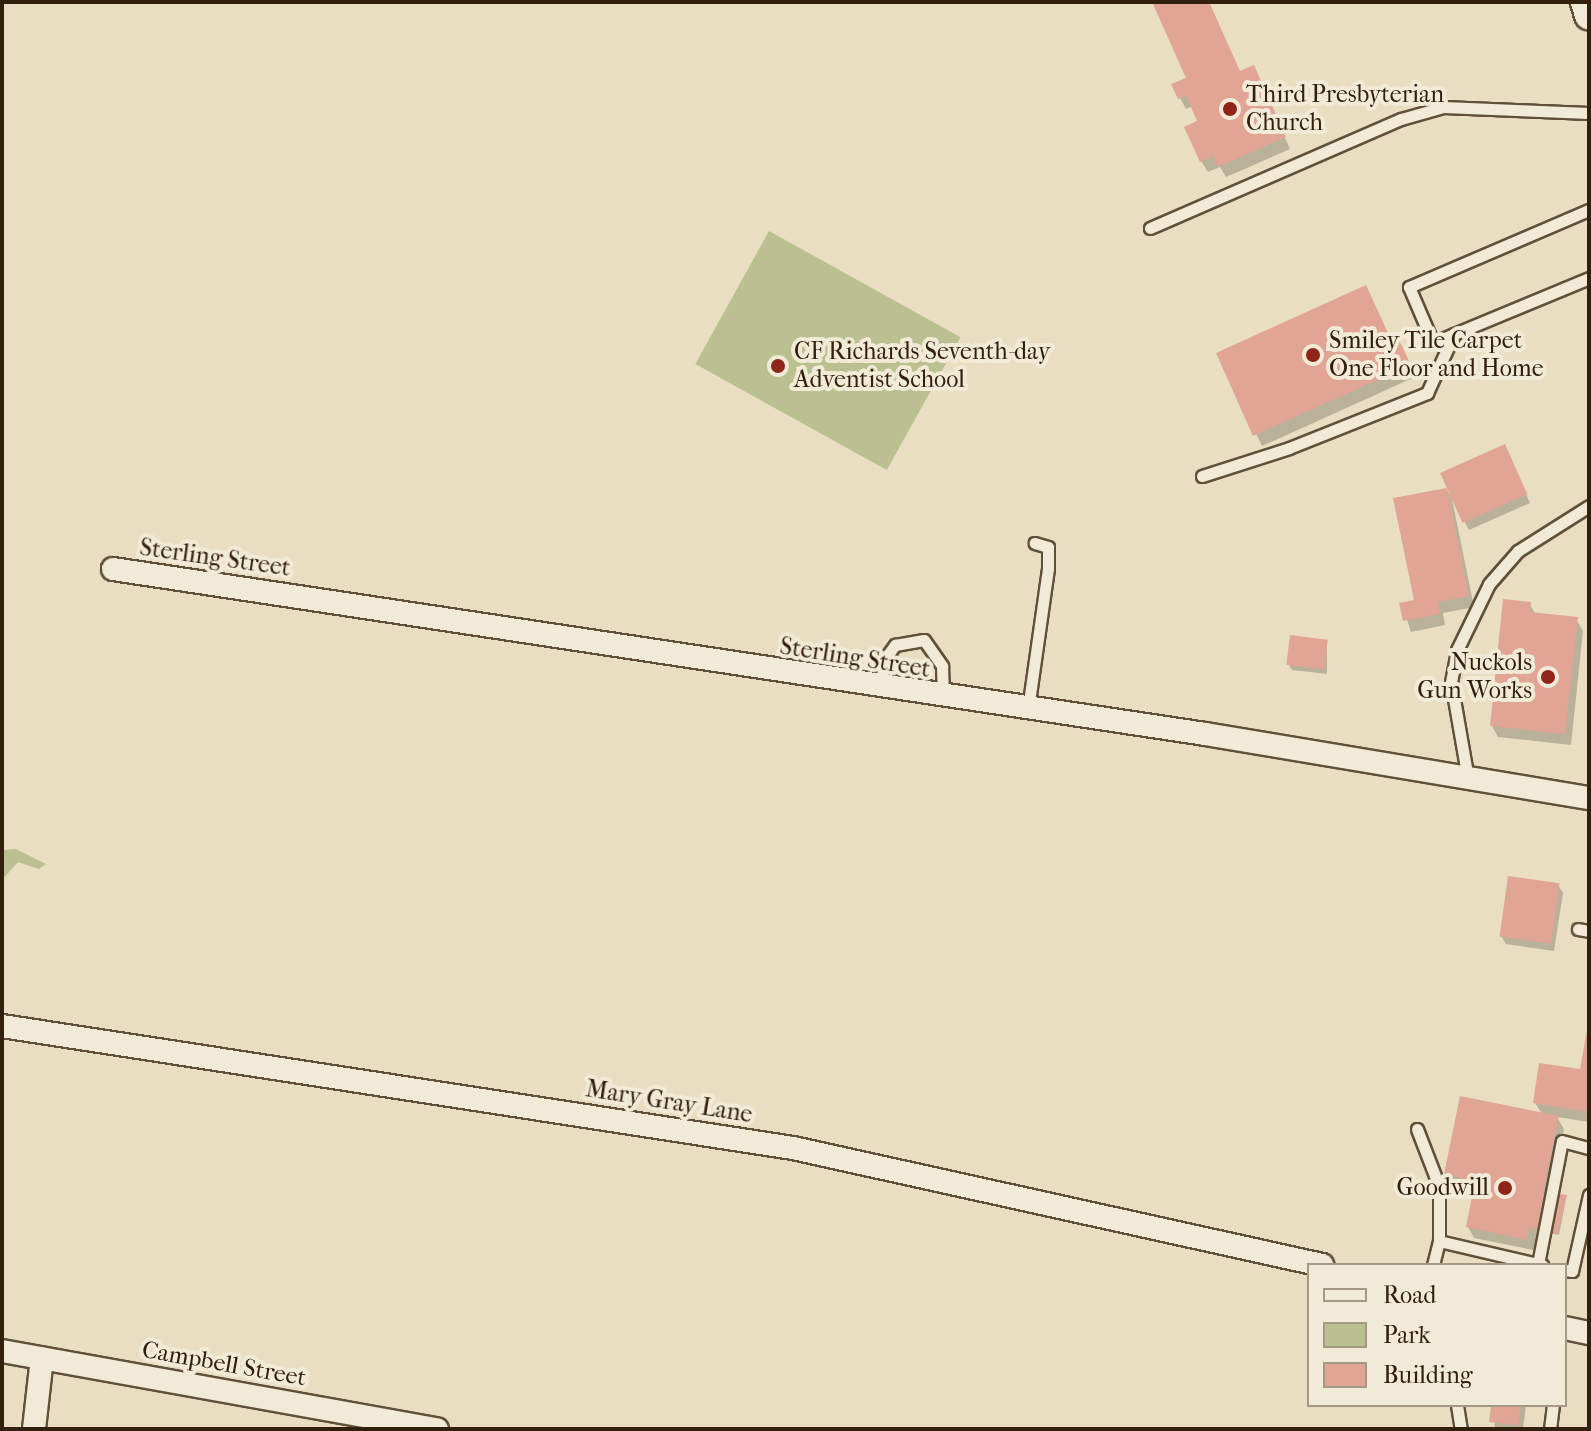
<!DOCTYPE html>
<html>
<head>
<meta charset="utf-8">
<style>
  body { margin:0 }
  #map { position:relative; width:1591px; height:1431px; overflow:hidden; background:#e9dec2; font-family:"IM FELL French Canon",serif }
  div>[style] { position:absolute }
  .green>* { inset:0; background:#bbc090; transform-origin:0 0 }
  .shadow>* { inset:0; background:#0003 }
  .building>* { inset:0; background:#e0a595; transform-origin:0 0 }
  .roads { filter:drop-shadow(2px 0 #60503a) drop-shadow(-2px 0 #60503a) drop-shadow(0 2px #60503a) drop-shadow(0 -2px #60503a) }
  .service>* { height:11px; margin:-5.5px; padding:0 5.5px; transform-origin:5.5px; border-radius:5.5px; background:#f1ead7 }
  .minor>* { height:22px; margin:-11px; padding:0 11px; transform-origin:11px; border-radius:11px; background:#f1ead7 }
  .tertiary>* { height:28px; margin:-14px; padding:0 14px; transform-origin:14px; border-radius:14px; background:#f1ead7 }
  .dots>* { width:22px; height:22px; translate:-50% -50%; box-sizing:border-box; border:4px solid #f1ead7; border-radius:50% }
  span { translate:-50% -50%; white-space:nowrap; text-align:center; line-height:1.15; -webkit-text-stroke:8px #f1ead7; paint-order:stroke }
  .poi-label { font-size:24px; color:#32200d }
  .left { translate:0 -50%; text-align:left }
  .right { translate:-100% -50%; text-align:right }
  .street-label { font-size:24px; color:#32200d }
  .frame { position:absolute; inset:0; border:4px solid #32200d; pointer-events:none }
  .legend { position:absolute; left:1307px; top:1263px; width:260px; height:144px; box-sizing:border-box; background:#f1ead7; border:2px solid #a59986; margin:0; padding:10px 14px; list-style:none; font-size:24px; color:#32200d }
  .legend li { display:flex; align-items:center; gap:16px; height:40px }
  .legend b { width:40px; border:2px solid #a59986 }
</style>
</head>
<body>
<div id="map">
  <div class="green">
    <i style="left:769px;top:231px;width:219px;height:152px;rotate:29deg"></i>
    <i style="clip-path:polygon(16px 849px,46px 864px,39px 869px,18px 862px,2px 880px,2px 850px)"></i>
  </div>
  <div class="shadow">
    <i style="clip-path:polygon(1154px 2px,1209px 2px,1240px 73px,1259px 79px,1290px 149px,1226px 177px,1220px 167px,1208px 172px,1201px 161px,1200px 122px,1193px 106px,1186px 109px,1180px 98px,1188px 79px)"></i>
    <i style="clip-path:polygon(1389px 337px,1401px 345px,1415px 377px,1262px 446px,1218px 354px)"></i>
    <i style="clip-path:polygon(1509px 454px,1530px 503px,1469px 530px,1452px 499px,1474px 607px,1443px 613px,1445px 625px,1411px 632px,1402px 605px,1416px 602px,1446px 490px,1453px 497px)"></i>
    <i style="clip-path:polygon(1529px 603px,1536px 615px,1576px 619px,1583px 631px,1571px 745px,1498px 737px,1492px 726px)"></i>
    <i style="clip-path:polygon(1327px 642px,1327px 674px,1292px 670px,1289px 665px)"></i>
    <i style="clip-path:polygon(1558px 885px,1563px 893px,1554px 951px,1506px 944px,1501px 936px)"></i>
    <i style="clip-path:polygon(1589px 1021px,1589px 1122px,1557px 1117px,1564px 1129px,1551px 1194px,1566px 1199px,1559px 1235px,1543px 1232px,1533px 1250px,1474px 1238px,1468px 1227px,1475px 1190px,1453px 1185px,1446px 1174px,1542px 1114px,1535px 1103px,1581px 1072px)"></i>
    <i style="clip-path:polygon(1493px 1405px,1526px 1405px,1523px 1429px,1495px 1429px)"></i>
  </div>
  <div class="building">
    <i style="clip-path:polygon(1152px 2px,1209px 2px,1240px 71px,1254px 65px,1286px 137px,1218px 167px,1213px 156px,1200px 162px,1184px 127px,1197px 121px,1186px 96px,1178px 99px,1171px 84px,1186px 78px)"></i>
    <i style="clip-path:polygon(1366px 285px,1389px 335px,1395px 332px,1411px 365px,1253px 436px,1216px 353px)"></i>
    <i style="left:1505px;top:444px;width:55px;height:71px;rotate:66deg"></i>
    <i style="clip-path:polygon(1447px 488px,1469px 596px,1438px 602px,1440px 614px,1403px 621px,1399px 603px,1414px 600px,1393px 498px)"></i>
    <i style="clip-path:polygon(1503px 599px,1531px 602px,1530px 612px,1578px 617px,1565px 734px,1490px 726px)"></i>
    <i style="left:1290px;top:635px;width:38px;height:30px;rotate:7deg"></i>
    <i style="left:1508px;top:876px;width:52px;height:61px;rotate:8deg"></i>
    <i style="clip-path:polygon(1589px 1019px,1589px 1112px,1533px 1103px,1539px 1063px,1580px 1069px)"></i>
    <i style="clip-path:polygon(1460px 1096px,1559px 1116px,1543px 1191px,1567px 1195px,1558px 1234px,1529px 1228px,1527px 1240px,1466px 1227px,1475px 1181px,1444px 1174px)"></i>
    <i style="clip-path:polygon(1491px 1405px,1521px 1405px,1518px 1425px,1489px 1422px)"></i>
  </div>
  <div class="roads">
    <div class="service">
      <i style="left:1150px;top:228px;width:274px;rotate:-23.5deg"></i>
      <i style="left:1401px;top:119px;width:44px;rotate:-15.9deg"></i>
      <i style="left:1443px;top:107px;width:146px;rotate:2.4deg"></i>
      <i style="left:1454px;top:334px;width:23px;rotate:157deg"></i>
      <i style="left:1433px;top:343px;width:61px;rotate:-113.2deg"></i>
      <i style="left:1409px;top:287px;width:196px;rotate:-23.2deg"></i>
      <i style="left:1202px;top:476px;width:91px;rotate:-17.8deg"></i>
      <i style="left:1289px;top:448px;width:149px;rotate:-21.7deg"></i>
      <i style="left:1427px;top:393px;width:65px;rotate:-65.4deg"></i>
      <i style="left:1454px;top:334px;width:146px;rotate:-22.5deg"></i>
      <i style="left:881px;top:687px;width:27px;rotate:-84deg"></i>
      <i style="left:884px;top:660px;width:19px;rotate:-54deg"></i>
      <i style="left:895px;top:645px;width:29px;rotate:-10deg"></i>
      <i style="left:924px;top:640px;width:32px;rotate:55deg"></i>
      <i style="left:942px;top:666px;width:31px;rotate:88deg"></i>
      <i style="left:1028px;top:709px;width:142px;rotate:-81.9deg"></i>
      <i style="left:1048px;top:568px;width:21px;rotate:-90deg"></i>
      <i style="left:1048px;top:547px;width:14px;rotate:-163deg"></i>
      <i style="left:1468px;top:779px;width:98px;rotate:-99.9deg"></i>
      <i style="left:1451px;top:682px;width:33px;rotate:-79deg"></i>
      <i style="left:1457px;top:650px;width:73px;rotate:-64.1deg"></i>
      <i style="left:1489px;top:584px;width:44px;rotate:-48.7deg"></i>
      <i style="left:1518px;top:551px;width:84px;rotate:-32.4deg"></i>
      <i style="left:1578px;top:929px;width:11px;rotate:10deg"></i>
      <i style="left:1417px;top:1129px;width:61px;rotate:68.9deg"></i>
      <i style="left:1439px;top:1186px;width:55px;rotate:90deg"></i>
      <i style="left:1538px;top:1264px;width:125px;rotate:-79deg"></i>
      <i style="left:1562px;top:1141px;width:28px;rotate:15deg"></i>
      <i style="left:1433px;top:1265px;width:25px;rotate:-76deg"></i>
      <i style="left:1439px;top:1241px;width:106px;rotate:13.1deg"></i>
      <i style="left:1565px;top:1270px;width:7px;rotate:8deg"></i>
      <i style="left:1572px;top:1271px;width:78px;rotate:-77.4deg"></i>
      <i style="left:1457px;top:1405px;width:24px;rotate:81deg"></i>
      <i style="left:1550px;top:1429px;width:24px;rotate:-83deg"></i>
    </div>
    <div class="minor">
      <i style="left:113px;top:569px;width:1104px;rotate:8.59deg"></i>
      <i style="left:1205px;top:734px;width:389px;rotate:9.5deg"></i>
      <i style="left:2px;top:1026px;width:800px;rotate:8.77deg"></i>
      <i style="left:793px;top:1148px;width:542px;rotate:12.47deg"></i>
      <i style="left:1565px;top:1328px;width:25px;rotate:12deg"></i>
      <i style="left:2px;top:1351px;width:442px;rotate:10.2deg"></i>
      <i style="left:34px;top:1429px;width:71px;rotate:-83.6deg"></i>
    </div>
    <div class="tertiary">
      <i style="left:1585px;top:2px;width:14px;rotate:73deg"></i>
    </div>
  </div>
  <div class="dots">
    <i style="left:1230px;top:109px;background:#8f2418"></i>
    <i style="left:1313px;top:355px;background:#8f2418"></i>
    <i style="left:778px;top:366px;background:#8f2418"></i>
    <i style="left:1548px;top:677px;background:#8f2418"></i>
    <i style="left:1505px;top:1188px;background:#8f2418"></i>
  </div>
  <div class="poi-label">
    <span class="left" style="left:1246px;top:109px">Third Presbyterian<br>Church</span>
    <span class="left" style="left:1329px;top:355px">Smiley Tile Carpet<br>One Floor and Home</span>
    <span class="left" style="left:794px;top:366px">CF Richards Seventh-day<br>Adventist School</span>
    <span class="right" style="left:1532px;top:677px">Nuckols<br>Gun Works</span>
    <span class="right" style="left:1489px;top:1188px">Goodwill</span>
  </div>
  <div class="street-label">
    <span style="left:215px;top:558px;rotate:8deg">Sterling Street</span>
    <span style="left:855px;top:658px;rotate:9deg">Sterling Street</span>
    <span style="left:669px;top:1102px;rotate:9deg">Mary Gray Lane</span>
    <span style="left:224px;top:1364px;rotate:10deg">Campbell Street</span>
  </div>
  <div class="frame"></div>
  <ul class="legend">
  <li><b style="height:10px;background:#f1ead7"></b>Road</li>
  <li><b style="height:22px;background:#bbc090"></b>Park</li>
  <li><b style="height:22px;background:#e0a595"></b>Building</li>
  </ul>
</div>
</body>
</html>
